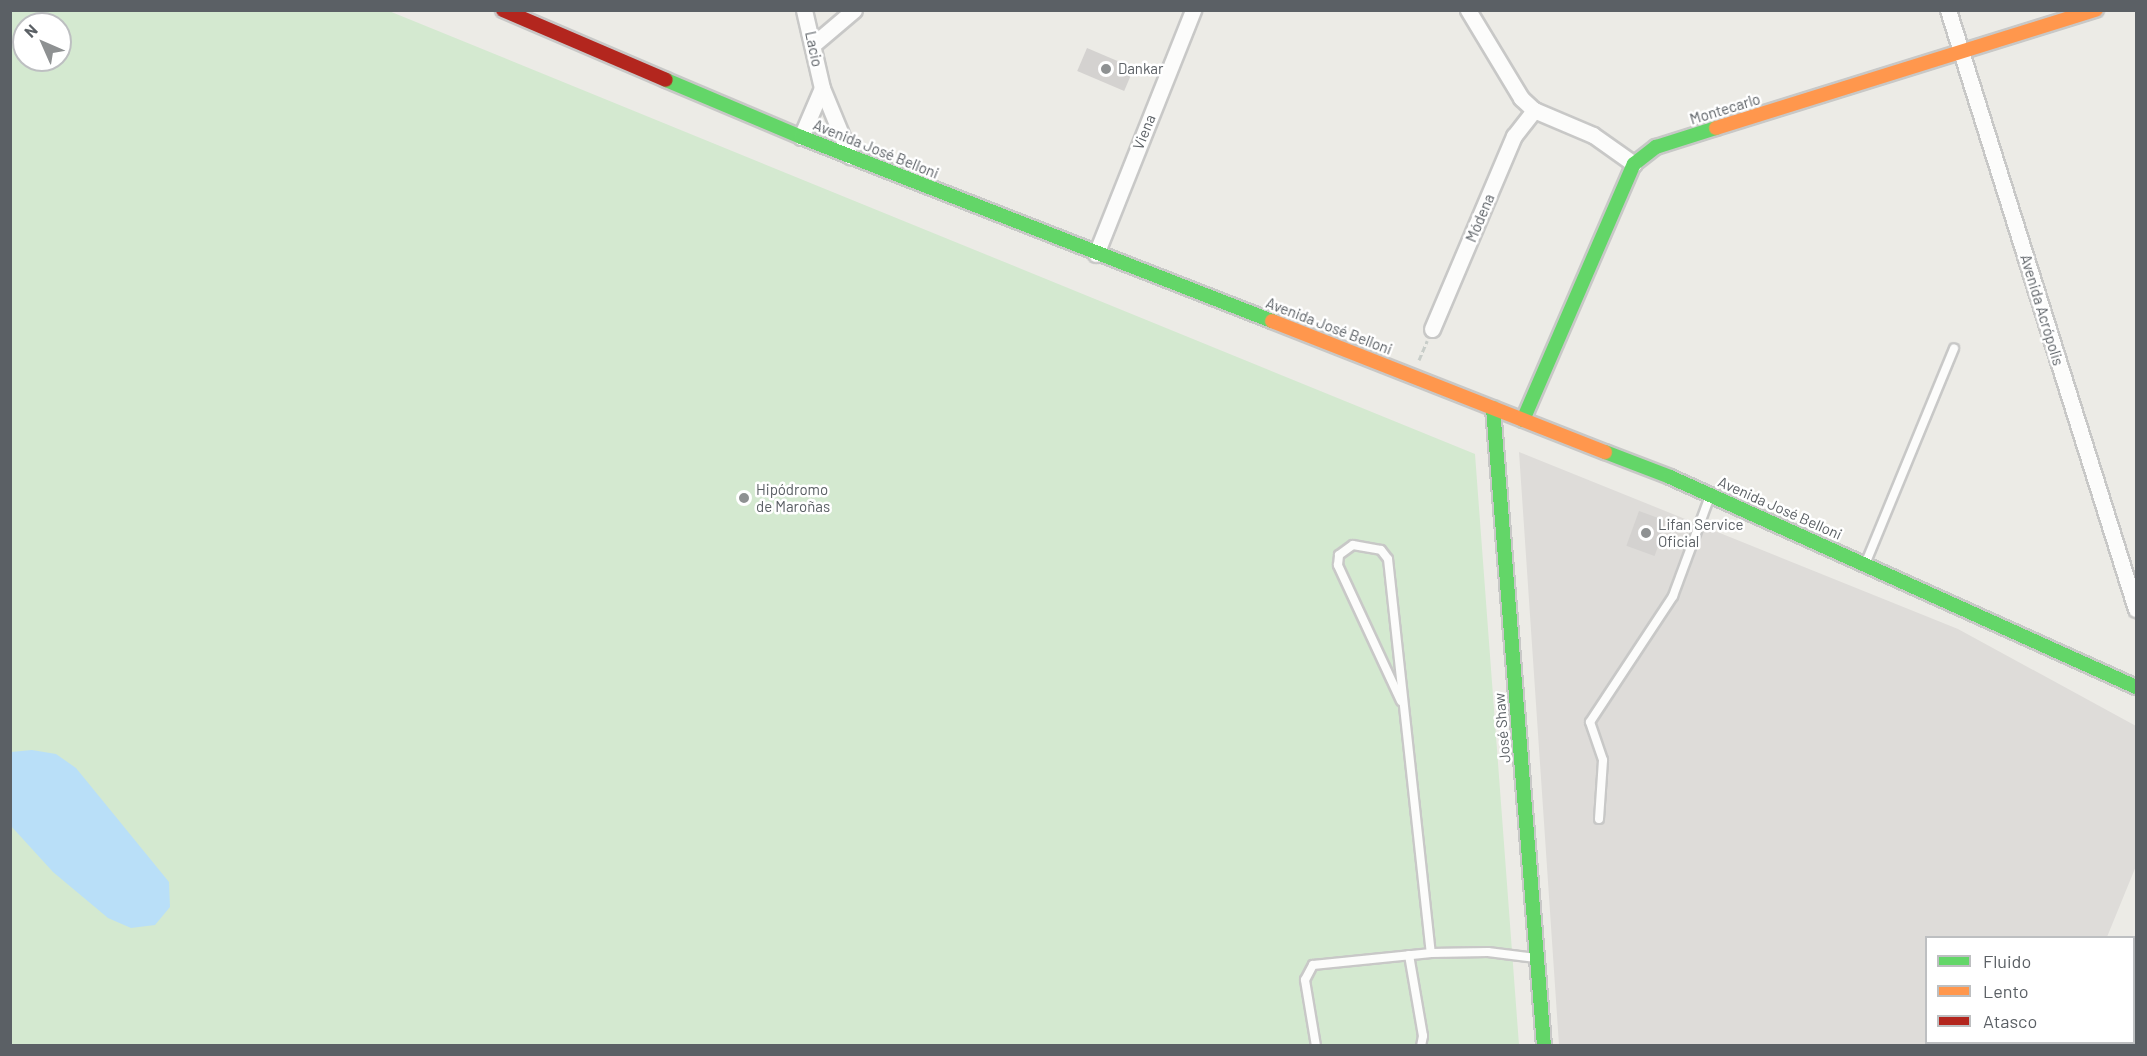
<!DOCTYPE html>
<html>
<head>
<meta charset="utf-8">
<style>
  body { margin:0 }
  #map { position:relative; width:2147px; height:1056px; overflow:hidden; background:#ecebe6; font-family:Barlow,sans-serif }
  div>[style] { position:absolute }
  .industrial>* { inset:0; background:#dedcd9 }
  .green>* { inset:0; background:#d4e9d0 }
  .water>* { inset:0; background:#b9dff8 }
  .building>* { inset:0; background:#d4d2d0; transform-origin:0 0 }
  .path>* { height:3px; margin-top:-1.5px; transform-origin:0; background:repeating-linear-gradient(90deg,#c8cdc9 0 6px,transparent 0 9px) }
  .roads { filter:drop-shadow(2px 0 #c8c8c7) drop-shadow(-2px 0 #c8c8c7) drop-shadow(0 2px #c8c8c7) drop-shadow(0 -2px #c8c8c7) }
  .lane>* { height:8px; margin:-4px; padding:0 4px; transform-origin:4px; border-radius:4px; background:#fcfcfb }
  .street>* { height:15px; margin:-7.5px; padding:0 7.5px; transform-origin:7.5px; border-radius:7.5px; background:#fcfcfb }
  .fast>* { height:14px; margin:-7px; padding:0 7px; transform-origin:7px; border-radius:7px; background:#63d668 }
  .slow>* { height:14px; margin:-7px; padding:0 7px; transform-origin:7px; border-radius:7px; background:#ff974d }
  .jam>* { height:14px; margin:-7px; padding:0 7px; transform-origin:7px; border-radius:7px; background:#b3261e }
  .dots>* { width:16px; height:16px; translate:-50% -50%; box-sizing:border-box; border:3px solid #fff; border-radius:50% }
  span { translate:-50% -50%; white-space:nowrap; text-align:center; line-height:1.15; -webkit-text-stroke:5px #fff; paint-order:stroke }
  .street-label { font-size:15px; color:#5b6065 }
  .poi-label { font-size:15px; color:#5b6065 }
  .left { translate:0 -50%; text-align:left }
  .frame { position:absolute; inset:0; border:12px solid #5b6065; pointer-events:none }
  .legend { position:absolute; left:1925px; top:936px; width:210px; height:108px; box-sizing:border-box; background:#fff; border:2px solid #bdbfc1; margin:0; padding:8px 10px; list-style:none; font-size:18px; color:#5b6065 }
  .legend li { display:flex; align-items:center; gap:12px; height:30px }
  .legend b { width:30px; border:2px solid #bdbfc1 }
  .north { position:absolute; left:12px; top:12px; width:60px; height:60px; box-sizing:border-box; background:#fff; border:2px solid #bdbfc1; border-radius:50%; rotate:315deg; font-size:16px; font-weight:700; line-height:24px; text-align:center; color:#5b6065 }
  .north::after { content:''; display:block; margin:auto; width:21px; height:27px; background:#8e9192; clip-path:polygon(50% 0,100% 100%,50% 72%,0 100%) }
</style>
</head>
<body>
<div id="map">
  <div class="industrial">
    <i style="clip-path:polygon(1519px 452px,1958px 629px,2136px 726px,2136px 866px,2107px 937px,1926px 938px,1926px 1042px,2063px 1043px,2062px 1045px,1559px 1045px)"></i>
  </div>
  <div class="green">
    <i style="clip-path:polygon(evenodd,10px 11px,389px 11px,1475px 454px,1519px 1045px,11px 1045px,10px 11px,24px 24px,60px 24px,60px 60px,24px 60px,24px 24px)"></i>
  </div>
  <div class="water">
    <i style="clip-path:polygon(32px 750px,56px 754px,76px 768px,169px 882px,170px 907px,155px 925px,131px 928px,108px 918px,53px 872px,11px 826px,11px 752px)"></i>
  </div>
  <div class="building">
    <i style="left:1087px;top:48px;width:51px;height:25px;rotate:23deg"></i>
    <i style="left:1639px;top:511px;width:30px;height:37px;rotate:20deg"></i>
  </div>
  <div class="path">
    <i style="left:1419px;top:360px;width:21px;rotate:-67deg"></i>
  </div>
  <div class="roads">
    <div class="lane">
      <i style="left:1866px;top:562px;width:231px;rotate:-67.6deg"></i>
      <i style="left:1401px;top:701px;width:150px;rotate:-114.9deg"></i>
      <i style="left:1338px;top:565px;width:10px;rotate:-84deg"></i>
      <i style="left:1339px;top:555px;width:17px;rotate:-36deg"></i>
      <i style="left:1353px;top:545px;width:28px;rotate:10deg"></i>
      <i style="left:1381px;top:550px;width:11px;rotate:52deg"></i>
      <i style="left:1388px;top:559px;width:396px;rotate:83.8deg"></i>
      <i style="left:1599px;top:819px;width:59px;rotate:-86.1deg"></i>
      <i style="left:1603px;top:760px;width:40px;rotate:-108.9deg"></i>
      <i style="left:1590px;top:722px;width:151px;rotate:-56.6deg"></i>
      <i style="left:1673px;top:596px;width:107px;rotate:-69.7deg"></i>
      <i style="left:1409px;top:955px;width:82px;rotate:80.2deg"></i>
      <i style="left:1423px;top:1036px;width:10px;rotate:101deg"></i>
      <i style="left:1316px;top:1046px;width:67px;rotate:-99.5deg"></i>
      <i style="left:1305px;top:980px;width:17px;rotate:-62deg"></i>
      <i style="left:1313px;top:965px;width:119px;rotate:-5.8deg"></i>
      <i style="left:1431px;top:953px;width:57px;rotate:-1deg"></i>
      <i style="left:1488px;top:952px;width:48px;rotate:7.1deg"></i>
    </div>
    <div class="street">
      <i style="left:804px;top:10px;width:80px;rotate:77deg"></i>
      <i style="left:822px;top:88px;width:74px;rotate:67.6deg"></i>
      <i style="left:1468px;top:10px;width:103px;rotate:58.9deg"></i>
      <i style="left:1521px;top:98px;width:18px;rotate:43deg"></i>
      <i style="left:1534px;top:110px;width:64px;rotate:23deg"></i>
      <i style="left:1593px;top:135px;width:50px;rotate:35.3deg"></i>
      <i style="left:1948px;top:10px;width:628px;rotate:72.58deg"></i>
      <i style="left:815px;top:43px;width:51px;rotate:-40.2deg"></i>
      <i style="left:801px;top:137px;width:53px;rotate:-66.8deg"></i>
      <i style="left:1096px;top:254px;width:263px;rotate:-68.3deg"></i>
      <i style="left:1432px;top:329px;width:210px;rotate:-67deg"></i>
      <i style="left:1514px;top:136px;width:33px;rotate:-52deg"></i>
    </div>
    <div class="fast">
      <i style="left:666px;top:80px;width:147px;rotate:22.9deg"></i>
      <i style="left:801px;top:137px;width:506px;rotate:21.34deg"></i>
      <i style="left:1493px;top:408px;width:640px;rotate:85.43deg"></i>
      <i style="left:1523px;top:420px;width:279px;rotate:-66.6deg"></i>
      <i style="left:1634px;top:164px;width:28px;rotate:-38deg"></i>
      <i style="left:1656px;top:147px;width:63px;rotate:-17.6deg"></i>
      <i style="left:1605px;top:452px;width:70px;rotate:21deg"></i>
      <i style="left:1670px;top:477px;width:511px;rotate:24.26deg"></i>
    </div>
    <div class="slow">
      <i style="left:1716px;top:128px;width:398px;rotate:-17.3deg"></i>
      <i style="left:1272px;top:321px;width:358px;rotate:21.5deg"></i>
    </div>
    <div class="jam">
      <i style="left:503px;top:10px;width:177px;rotate:23.2deg"></i>
    </div>
  </div>
  <div class="dots">
    <i style="left:1106px;top:69px;background:#8e9192"></i>
    <i style="left:744px;top:498px;background:#8e9192"></i>
    <i style="left:1646px;top:533px;background:#8e9192"></i>
  </div>
  <div class="street-label">
    <span style="left:814px;top:49px;rotate:78deg">Lacio</span>
    <span style="left:1725px;top:109px;rotate:-17deg">Montecarlo</span>
    <span style="left:1144px;top:132px;rotate:-68deg">Viena</span>
    <span style="left:876px;top:149px;rotate:22deg">Avenida José Belloni</span>
    <span style="left:1480px;top:218px;rotate:-67deg">Módena</span>
    <span style="left:2042px;top:310px;rotate:73deg">Avenida Acrópolis</span>
    <span style="left:1329px;top:326px;rotate:21deg">Avenida José Belloni</span>
    <span style="left:1780px;top:508px;rotate:24deg">Avenida José Belloni</span>
    <span style="left:1502px;top:728px;rotate:-95deg">José Shaw</span>
  </div>
  <div class="poi-label">
    <span class="left" style="left:1118px;top:69px">Dankar</span>
    <span class="left" style="left:756px;top:498px">Hipódromo<br>de Maroñas</span>
    <span class="left" style="left:1658px;top:533px">Lifan Service<br>Oficial</span>
  </div>
  <div class="frame"></div>
  <ul class="legend">
  <li><b style="height:8px;background:#63d668"></b>Fluido</li>
  <li><b style="height:8px;background:#ff974d"></b>Lento</li>
  <li><b style="height:8px;background:#b3261e"></b>Atasco</li>
  </ul>
  <div class="north">N</div>
</div>
</body>
</html>
